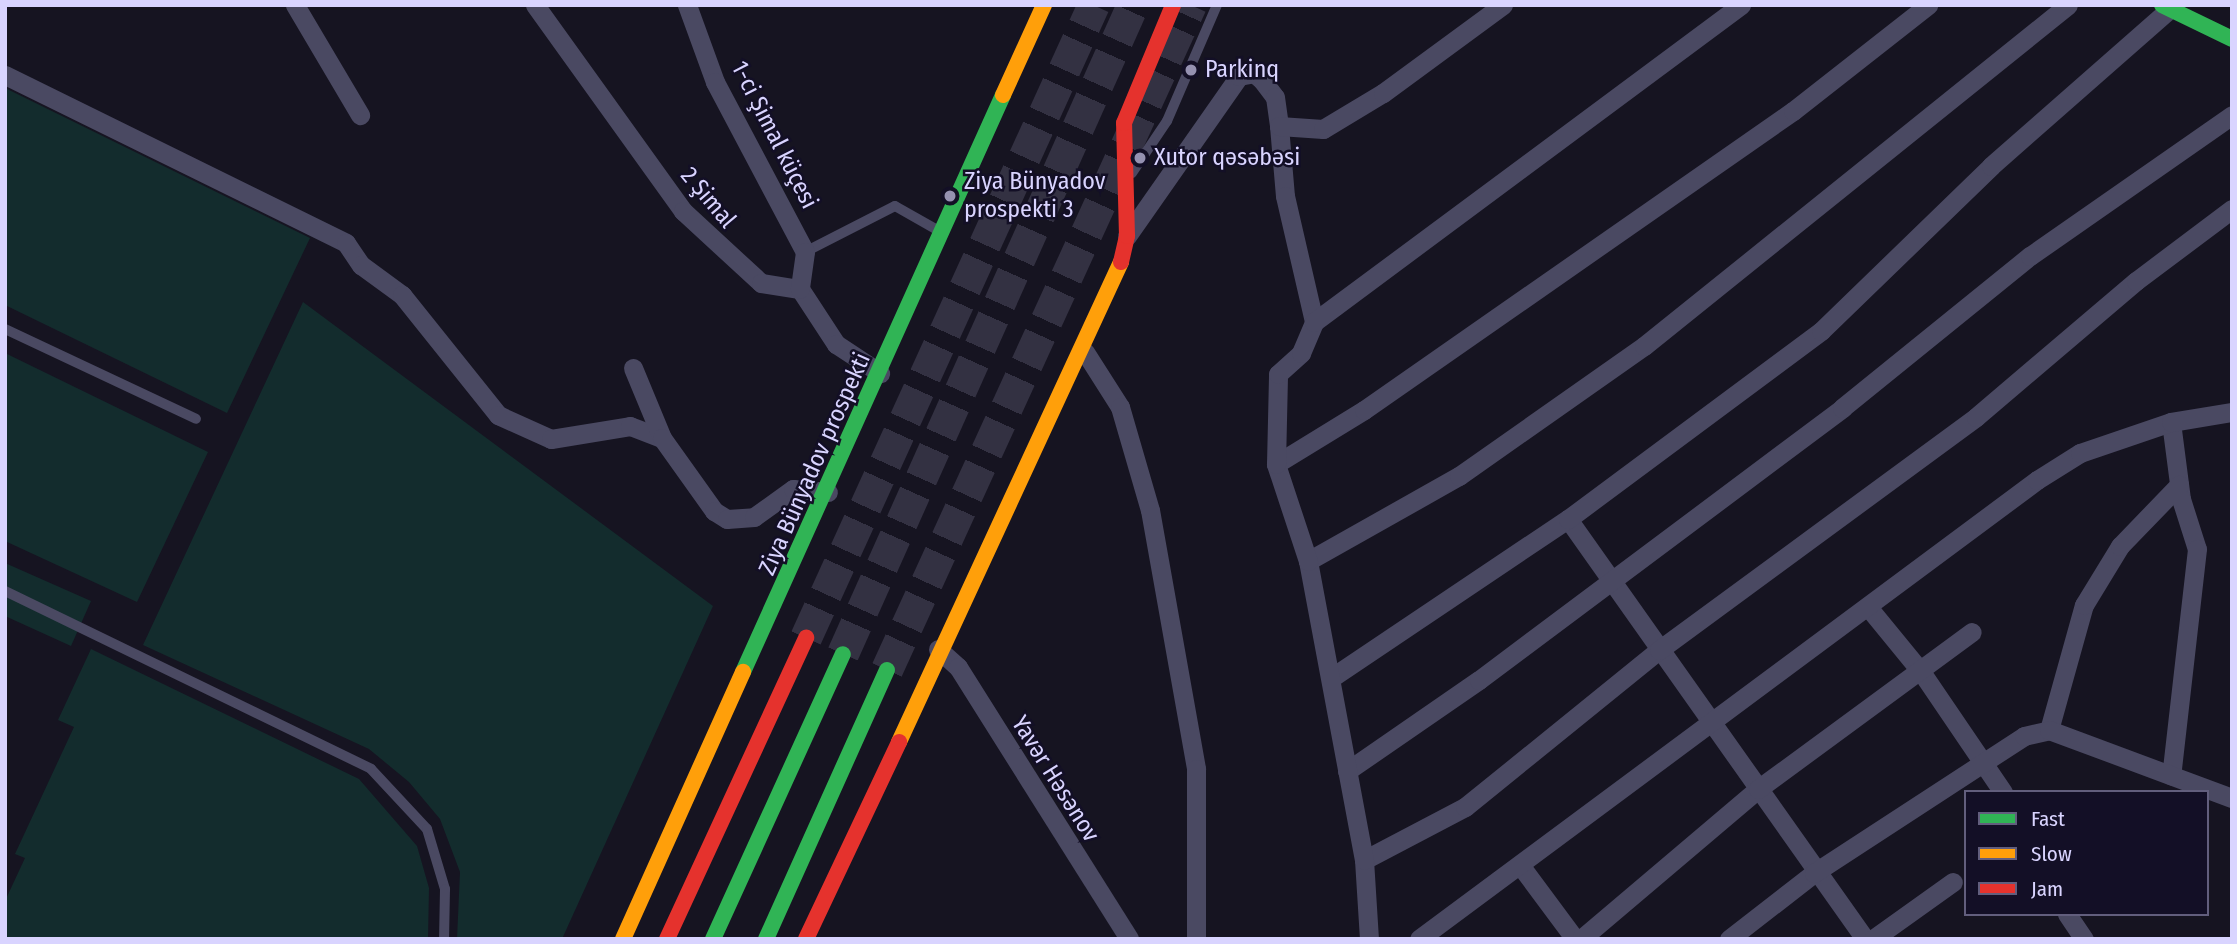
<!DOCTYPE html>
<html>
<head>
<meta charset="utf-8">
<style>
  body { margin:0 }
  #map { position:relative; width:2237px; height:944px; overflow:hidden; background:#161421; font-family:"Fira Sans Condensed",sans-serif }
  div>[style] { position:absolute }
  .green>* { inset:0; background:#132c2d }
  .primary-tunnel>* { height:32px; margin-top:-16px; transform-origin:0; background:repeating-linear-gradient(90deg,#333142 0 32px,transparent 0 48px) }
  .lane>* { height:10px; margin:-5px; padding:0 5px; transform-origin:5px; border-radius:5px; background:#4a4962 }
  .street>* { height:19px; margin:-9.5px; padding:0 9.5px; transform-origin:9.5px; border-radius:9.5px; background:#4a4962 }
  .fast>* { height:16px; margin:-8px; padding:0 8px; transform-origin:8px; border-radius:8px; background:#30b455 }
  .slow>* { height:16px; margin:-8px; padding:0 8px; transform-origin:8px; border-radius:8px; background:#ff9f0a }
  .jam>* { height:16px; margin:-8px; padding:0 8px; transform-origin:8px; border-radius:8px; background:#e5322d }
  .dots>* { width:19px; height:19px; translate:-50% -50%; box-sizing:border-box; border:4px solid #130f26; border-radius:50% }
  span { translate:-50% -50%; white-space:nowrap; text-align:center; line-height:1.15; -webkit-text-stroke:5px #130f26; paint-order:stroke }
  .poi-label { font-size:24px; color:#d9d4ff }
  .left { translate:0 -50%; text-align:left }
  .street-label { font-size:24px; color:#d9d4ff }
  .frame { position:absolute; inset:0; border:7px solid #d9d4ff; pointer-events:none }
  .legend { position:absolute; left:1964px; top:790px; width:245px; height:126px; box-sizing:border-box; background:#130f26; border:2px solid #625e7d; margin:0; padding:9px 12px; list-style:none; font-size:21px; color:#d9d4ff }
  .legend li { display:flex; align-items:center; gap:14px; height:35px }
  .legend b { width:35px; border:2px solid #625e7d }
</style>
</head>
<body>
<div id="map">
  <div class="green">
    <i style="clip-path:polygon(5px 88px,310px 238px,227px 413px,5px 305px)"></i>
    <i style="clip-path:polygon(303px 302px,713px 606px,562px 939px,457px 939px,460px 872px,440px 819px,409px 782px,369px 749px,143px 645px)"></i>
    <i style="clip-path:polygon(5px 353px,208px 452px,137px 602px,5px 541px)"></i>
    <i style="clip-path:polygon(5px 563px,91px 601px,71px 646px,5px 616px)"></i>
    <i style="clip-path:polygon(91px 649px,359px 779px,417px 846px,429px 888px,428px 939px,5px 939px,5px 901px,25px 858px,15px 854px,74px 727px,58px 720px)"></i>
  </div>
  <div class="primary-tunnel">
    <i style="left:806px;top:638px;width:695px;rotate:-65.54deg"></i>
    <i style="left:843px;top:654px;width:711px;rotate:-65.92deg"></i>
    <i style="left:887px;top:670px;width:731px;rotate:-65.43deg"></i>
  </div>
  <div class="lane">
    <i style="left:1132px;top:173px;width:63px;rotate:-56.1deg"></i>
    <i style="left:1167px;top:121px;width:126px;rotate:-66.7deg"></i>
    <i style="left:805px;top:252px;width:101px;rotate:-27.1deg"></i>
    <i style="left:895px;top:206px;width:51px;rotate:29.6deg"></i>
    <i style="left:5px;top:329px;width:211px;rotate:25.2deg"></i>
    <i style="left:5px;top:591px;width:407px;rotate:25.9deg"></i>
    <i style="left:371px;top:769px;width:82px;rotate:47deg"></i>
    <i style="left:427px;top:829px;width:63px;rotate:73.3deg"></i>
    <i style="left:445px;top:889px;width:50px;rotate:91.1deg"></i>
  </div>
  <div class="street">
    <i style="left:295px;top:5px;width:128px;rotate:59.4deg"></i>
    <i style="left:535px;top:5px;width:254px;rotate:54.3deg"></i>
    <i style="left:683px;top:211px;width:106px;rotate:42.7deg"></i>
    <i style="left:761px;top:283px;width:39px;rotate:9deg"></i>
    <i style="left:800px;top:289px;width:66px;rotate:56.8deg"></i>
    <i style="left:836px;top:344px;width:53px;rotate:33.4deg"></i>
    <i style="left:687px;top:5px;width:82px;rotate:70deg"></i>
    <i style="left:715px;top:82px;width:192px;rotate:62.1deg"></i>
    <i style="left:805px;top:252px;width:37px;rotate:98deg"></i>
    <i style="left:5px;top:75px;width:380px;rotate:26.2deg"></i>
    <i style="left:346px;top:243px;width:27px;rotate:56deg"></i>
    <i style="left:361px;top:265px;width:51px;rotate:36.2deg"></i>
    <i style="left:402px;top:295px;width:154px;rotate:51.3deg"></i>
    <i style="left:498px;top:415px;width:58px;rotate:24.4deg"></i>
    <i style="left:551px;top:439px;width:80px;rotate:-9.3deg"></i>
    <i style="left:630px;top:426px;width:34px;rotate:21deg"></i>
    <i style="left:1279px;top:126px;width:70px;rotate:85.1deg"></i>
    <i style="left:1285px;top:196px;width:129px;rotate:77deg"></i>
    <i style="left:1127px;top:236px;width:195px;rotate:-55deg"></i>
    <i style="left:1239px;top:76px;width:15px;rotate:-11deg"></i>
    <i style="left:1254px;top:73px;width:11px;rotate:41deg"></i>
    <i style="left:1262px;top:80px;width:21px;rotate:53deg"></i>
    <i style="left:1275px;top:97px;width:29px;rotate:82deg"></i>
    <i style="left:1279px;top:126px;width:44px;rotate:3.9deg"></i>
    <i style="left:1323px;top:129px;width:70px;rotate:-31deg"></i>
    <i style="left:1383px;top:93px;width:149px;rotate:-36.3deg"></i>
    <i style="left:1085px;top:352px;width:65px;rotate:57.5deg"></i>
    <i style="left:1120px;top:407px;width:107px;rotate:73.8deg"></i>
    <i style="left:1150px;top:510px;width:263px;rotate:79.9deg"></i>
    <i style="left:1196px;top:769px;width:170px;rotate:90deg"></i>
    <i style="left:633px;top:368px;width:76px;rotate:67.5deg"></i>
    <i style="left:662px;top:438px;width:90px;rotate:54.5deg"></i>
    <i style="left:714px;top:511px;width:15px;rotate:32deg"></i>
    <i style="left:727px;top:519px;width:27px;rotate:-4deg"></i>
    <i style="left:754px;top:517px;width:48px;rotate:-35.7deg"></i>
    <i style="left:793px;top:489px;width:35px;rotate:5deg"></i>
    <i style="left:2171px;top:422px;width:78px;rotate:82.6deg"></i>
    <i style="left:2181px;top:499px;width:52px;rotate:72.3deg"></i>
    <i style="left:2197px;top:549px;width:228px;rotate:96.5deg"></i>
    <i style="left:1276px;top:464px;width:103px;rotate:-31.5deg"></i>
    <i style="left:1364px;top:410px;width:523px;rotate:-34.88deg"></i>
    <i style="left:1793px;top:111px;width:172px;rotate:-38.1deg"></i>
    <i style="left:1568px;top:519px;width:514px;rotate:54.73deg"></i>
    <i style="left:1308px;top:561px;width:173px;rotate:-29.4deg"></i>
    <i style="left:1459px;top:476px;width:226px;rotate:-35.1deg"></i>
    <i style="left:1644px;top:346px;width:544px;rotate:-38.81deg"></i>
    <i style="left:1868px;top:607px;width:85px;rotate:50.7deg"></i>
    <i style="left:1922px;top:673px;width:144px;rotate:55.8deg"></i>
    <i style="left:938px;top:649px;width:27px;rotate:42deg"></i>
    <i style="left:958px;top:667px;width:321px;rotate:57.8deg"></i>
    <i style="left:1331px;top:678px;width:285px;rotate:-33.9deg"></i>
    <i style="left:1568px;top:519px;width:315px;rotate:-36.6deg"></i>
    <i style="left:1821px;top:331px;width:237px;rotate:-44.1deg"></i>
    <i style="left:1991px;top:166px;width:238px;rotate:-41.3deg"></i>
    <i style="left:2049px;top:730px;width:130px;rotate:-74.4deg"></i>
    <i style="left:2084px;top:605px;width:69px;rotate:-58.6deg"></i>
    <i style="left:2120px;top:546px;width:85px;rotate:-46deg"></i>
    <i style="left:1347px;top:771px;width:160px;rotate:-34.6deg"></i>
    <i style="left:1479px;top:680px;width:454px;rotate:-36.8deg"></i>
    <i style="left:1842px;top:408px;width:242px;rotate:-39deg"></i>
    <i style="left:2030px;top:256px;width:246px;rotate:-34.9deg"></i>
    <i style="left:1364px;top:860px;width:114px;rotate:-27.7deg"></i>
    <i style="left:1465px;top:807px;width:250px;rotate:-39deg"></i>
    <i style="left:1659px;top:650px;width:393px;rotate:-36.3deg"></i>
    <i style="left:1976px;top:417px;width:210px;rotate:-40.4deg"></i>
    <i style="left:2136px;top:281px;width:120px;rotate:-36.9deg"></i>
    <i style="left:1520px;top:865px;width:92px;rotate:53.4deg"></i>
    <i style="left:2067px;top:914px;width:30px;rotate:56deg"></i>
    <i style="left:1369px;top:939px;width:79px;rotate:-93.6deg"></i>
    <i style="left:1364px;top:860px;width:304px;rotate:-100.6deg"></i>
    <i style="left:1308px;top:561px;width:102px;rotate:-108.3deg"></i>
    <i style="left:1276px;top:464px;width:90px;rotate:-88.7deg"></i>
    <i style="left:1278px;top:374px;width:31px;rotate:-42deg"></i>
    <i style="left:1301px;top:353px;width:34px;rotate:-67deg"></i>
    <i style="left:1314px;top:322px;width:532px;rotate:-36.59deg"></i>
    <i style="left:1419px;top:939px;width:770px;rotate:-36.6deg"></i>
    <i style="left:2037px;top:480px;width:51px;rotate:-32.1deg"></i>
    <i style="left:2080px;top:453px;width:96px;rotate:-18.8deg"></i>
    <i style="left:2171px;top:422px;width:62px;rotate:-9.3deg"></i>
    <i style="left:1581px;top:939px;width:232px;rotate:-40.3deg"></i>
    <i style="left:1758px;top:789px;width:265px;rotate:-36.3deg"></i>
    <i style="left:1729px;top:939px;width:108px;rotate:-37.8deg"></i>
    <i style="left:1814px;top:873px;width:251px;rotate:-33.1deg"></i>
    <i style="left:2024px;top:736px;width:26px;rotate:-13deg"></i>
    <i style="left:2049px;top:730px;width:195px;rotate:20.4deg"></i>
    <i style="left:1873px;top:939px;width:98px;rotate:-35.5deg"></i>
  </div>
  <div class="fast">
    <i style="left:2162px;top:5px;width:78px;rotate:25.9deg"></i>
    <i style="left:743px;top:672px;width:633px;rotate:-65.74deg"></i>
    <i style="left:713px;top:939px;width:313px;rotate:-65.5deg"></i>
    <i style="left:766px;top:939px;width:295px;rotate:-65.8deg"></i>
  </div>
  <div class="slow">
    <i style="left:1003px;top:95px;width:99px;rotate:-65.5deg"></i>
    <i style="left:899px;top:742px;width:529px;rotate:-65.18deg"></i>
    <i style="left:623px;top:939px;width:293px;rotate:-65.8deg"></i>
  </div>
  <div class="jam">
    <i style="left:1121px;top:262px;width:27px;rotate:-77deg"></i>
    <i style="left:1127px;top:236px;width:113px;rotate:-91.5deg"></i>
    <i style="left:1124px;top:123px;width:128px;rotate:-67.4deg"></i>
    <i style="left:667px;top:939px;width:332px;rotate:-65.2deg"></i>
    <i style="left:806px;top:939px;width:218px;rotate:-64.7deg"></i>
  </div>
  <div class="dots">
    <i style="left:1191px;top:70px;background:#9591b1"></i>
    <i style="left:1140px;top:158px;background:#9591b1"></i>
    <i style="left:950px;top:196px;background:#9591b1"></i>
  </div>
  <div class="poi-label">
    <span class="left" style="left:1205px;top:70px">Parkinq</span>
    <span class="left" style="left:1154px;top:158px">Xutor qəsəbəsi</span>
    <span class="left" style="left:964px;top:196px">Ziya Bünyadov<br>prospekti 3</span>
  </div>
  <div class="street-label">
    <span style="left:774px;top:135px;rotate:63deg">1-ci Şimal küçesi</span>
    <span style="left:708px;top:198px;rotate:50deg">2 Şimal</span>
    <span style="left:815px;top:464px;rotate:-66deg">Ziya Bünyadov prospekti</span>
    <span style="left:1055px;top:779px;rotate:58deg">Yavər Həsənov</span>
  </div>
  <div class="frame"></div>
  <ul class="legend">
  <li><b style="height:9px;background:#30b455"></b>Fast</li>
  <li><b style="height:9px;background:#ff9f0a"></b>Slow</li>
  <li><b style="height:9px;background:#e5322d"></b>Jam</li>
  </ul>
</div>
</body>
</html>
